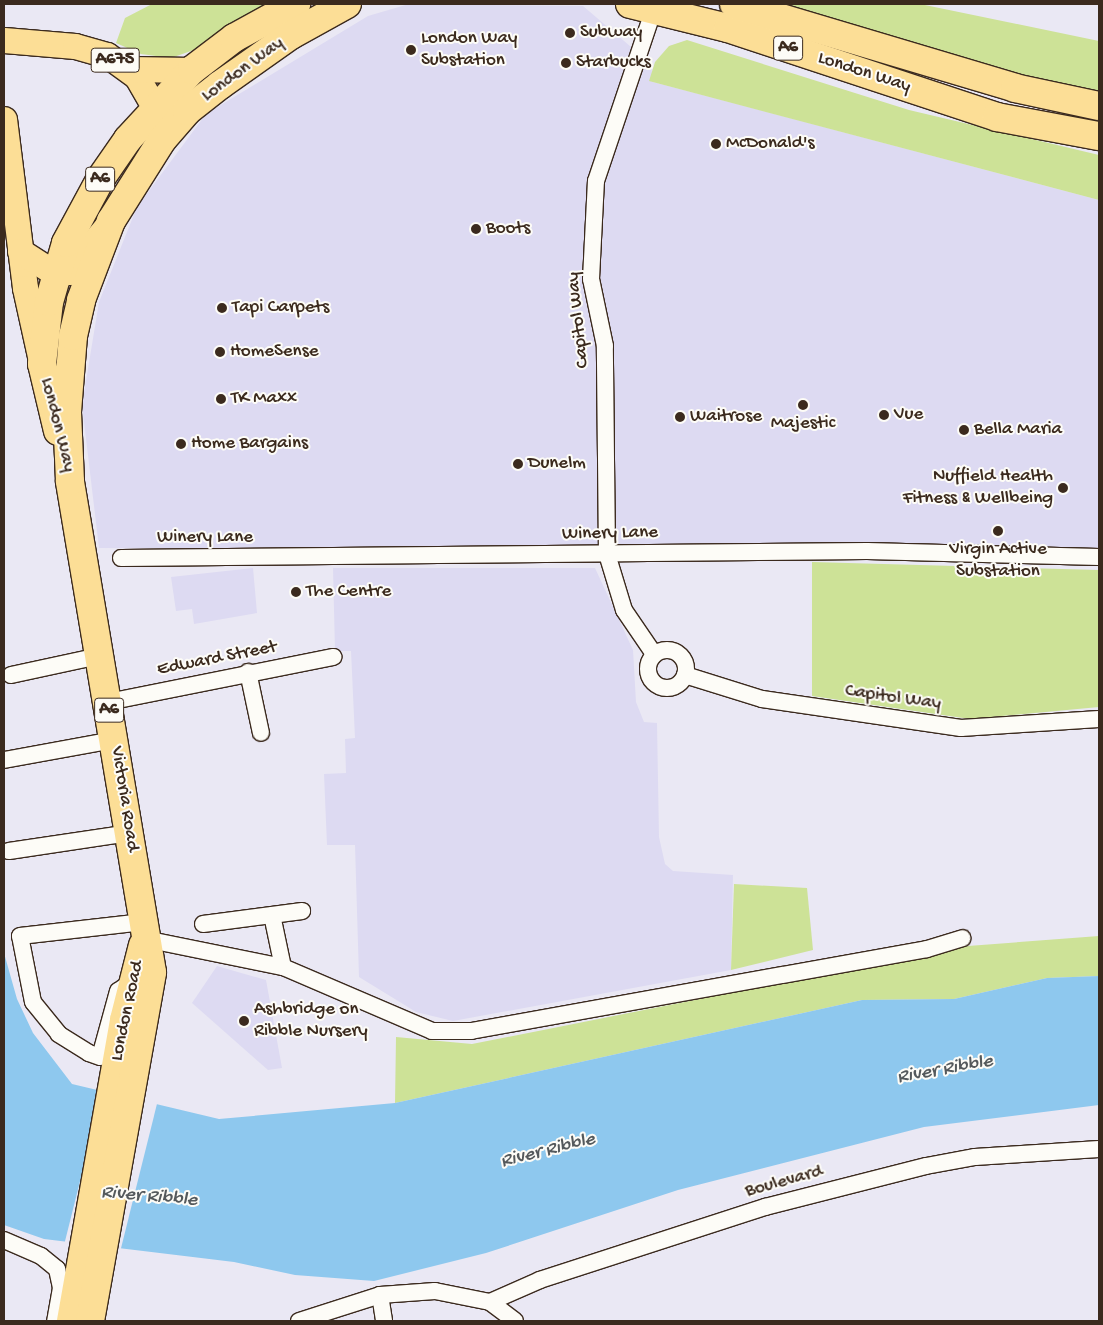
<!DOCTYPE html>
<html>
<head>
<meta charset="utf-8">
<style>
  body { margin:0 }
  #map { position:relative; width:1103px; height:1325px; overflow:hidden; background:#eae8f4; font-family:"Gochi Hand",sans-serif }
  div>[style] { position:absolute }
  .built>* { inset:0; background:#dddaf2 }
  .green>* { inset:0; background:#cde297 }
  .water>* { inset:0; background:#8ec8ee }
  .pier>* { inset:0; background:#eae8f4; transform-origin:0 0 }
  .roads { filter:drop-shadow(1px 0 #3b2a1e) drop-shadow(-1px 0 #3b2a1e) drop-shadow(0 1px #3b2a1e) drop-shadow(0 -1px #3b2a1e) }
  .minor>* { height:16px; margin:-8px; padding:0 8px; transform-origin:8px; border-radius:8px; background:#fdfcf7 }
  .minor>.ring { margin:-8px; padding:0; box-sizing:content-box; background:none; border:16px solid #fdfcf7; border-radius:50% }
  .primary>* { height:25px; margin:-12.5px; padding:0 12.5px; transform-origin:12.5px; border-radius:12.5px; background:#fcde96 }
  .trunk>* { height:28px; margin:-14px; padding:0 14px; transform-origin:14px; border-radius:14px; background:#fcde96 }
  .dots>* { width:14px; height:14px; translate:-50% -50%; box-sizing:border-box; border:2px solid #fdfcf7; border-radius:50% }
  span { translate:-50% -50%; white-space:nowrap; text-align:center; line-height:1.15; -webkit-text-stroke:4px #fdfcf7; paint-order:stroke }
  .shield-label span { padding:1px 4px; background:#fdfcf7; border:1px solid; border-radius:4px; -webkit-text-stroke-width:0 }
  .shield-label { font-size:18px; color:#3b2a1e; font-weight:700 }
  .poi-label { font-size:19px; color:#3b2a1e }
  .left { translate:0 -50%; text-align:left }
  .right { translate:-100% -50%; text-align:right }
  .street-label { font-size:19px; color:#3b2a1e }
  .water-label { font-size:20px; color:#54595c; font-style:italic }
  .frame { position:absolute; inset:0; border:5px solid #3b2a1e; pointer-events:none }
</style>
</head>
<body>
<div id="map">
  <div class="built">
    <i style="clip-path:polygon(409px 4px,583px 6px,651px 64px,653px 82px,1099px 200px,1099px 552px,99px 548px,82px 405px,99px 302px,137px 207px,206px 114px,368px 16px)"></i>
    <i style="clip-path:polygon(253px 568px,257px 613px,194px 624px,192px 609px,176px 611px,171px 577px)"></i>
    <i style="clip-path:polygon(333px 568px,595px 568px,633px 650px,636px 702px,644px 722px,657px 723px,659px 837px,665px 864px,673px 871px,733px 875px,731px 970px,453px 1021px,416px 1012px,359px 977px,355px 845px,327px 845px,324px 774px,346px 773px,345px 739px,355px 738px,351px 651px,335px 651px)"></i>
    <i style="clip-path:polygon(217px 966px,266px 980px,282px 1068px,268px 1070px,192px 1003px)"></i>
  </div>
  <div class="green">
    <i style="clip-path:polygon(152px 4px,271px 4px,249px 14px,208px 45px,171px 58px,141px 54px,116px 43px,125px 18px)"></i>
    <i style="clip-path:polygon(764px 4px,920px 4px,1099px 41px,1099px 94px,880px 39px)"></i>
    <i style="clip-path:polygon(687px 40px,909px 110px,1099px 155px,1099px 200px,649px 81px,655px 62px,669px 46px)"></i>
    <i style="clip-path:polygon(812px 562px,1099px 570px,1099px 707px,970px 719px,812px 696px)"></i>
    <i style="clip-path:polygon(734px 884px,807px 888px,813px 950px,731px 970px)"></i>
    <i style="clip-path:polygon(1099px 936px,1099px 976px,1047px 978px,954px 999px,862px 1000px,395px 1103px,396px 1037px,472px 1044px,968px 946px)"></i>
  </div>
  <div class="water">
    <i style="clip-path:polygon(4px 953px,17px 999px,33px 1033px,72px 1084px,219px 1119px,395px 1103px,862px 1000px,954px 999px,1047px 978px,1099px 976px,1099px 1105px,924px 1127px,678px 1190px,486px 1253px,374px 1281px,295px 1275px,234px 1262px,44px 1239px,4px 1225px)"></i>
  </div>
  <div class="pier">
    <i style="left:103px;top:1089px;width:56px;height:159px;rotate:14deg"></i>
  </div>
  <div class="roads">
    <div class="minor">
      <i style="left:121px;top:558px;width:746px;rotate:-0.54deg"></i>
      <i style="left:867px;top:551px;width:232px;rotate:1.5deg"></i>
      <i class="ring" style="left:648px;top:650px;width:22px;height:22px"></i>
      <i style="left:654px;top:654px;width:53px;rotate:-124.3deg"></i>
      <i style="left:624px;top:610px;width:59px;rotate:-106.9deg"></i>
      <i style="left:607px;top:554px;width:208px;rotate:-90.6deg"></i>
      <i style="left:605px;top:346px;width:68px;rotate:-101.8deg"></i>
      <i style="left:591px;top:279px;width:98px;rotate:-87.1deg"></i>
      <i style="left:596px;top:181px;width:182px;rotate:-71.4deg"></i>
      <i style="left:248px;top:672px;width:62px;rotate:78deg"></i>
      <i style="left:11px;top:675px;width:90px;rotate:-12.2deg"></i>
      <i style="left:685px;top:675px;width:81px;rotate:17.3deg"></i>
      <i style="left:762px;top:699px;width:201px;rotate:8.3deg"></i>
      <i style="left:961px;top:728px;width:138px;rotate:-3.7deg"></i>
      <i style="left:108px;top:702px;width:230px;rotate:-11.3deg"></i>
      <i style="left:4px;top:760px;width:112px;rotate:-10.3deg"></i>
      <i style="left:9px;top:851px;width:121px;rotate:-8.5deg"></i>
      <i style="left:272px;top:915px;width:53px;rotate:78.1deg"></i>
      <i style="left:203px;top:924px;width:100px;rotate:-7.5deg"></i>
      <i style="left:145px;top:939px;width:141px;rotate:11.5deg"></i>
      <i style="left:283px;top:967px;width:162px;rotate:23.2deg"></i>
      <i style="left:432px;top:1031px;width:39px"></i>
      <i style="left:471px;top:1031px;width:463px;rotate:-10.2deg"></i>
      <i style="left:927px;top:949px;width:37px;rotate:-17deg"></i>
      <i style="left:130px;top:983px;width:14px;rotate:146deg"></i>
      <i style="left:118px;top:991px;width:68px;rotate:105.3deg"></i>
      <i style="left:100px;top:1057px;width:12px;rotate:-160deg"></i>
      <i style="left:89px;top:1053px;width:36px;rotate:-148deg"></i>
      <i style="left:59px;top:1034px;width:41px;rotate:-129.1deg"></i>
      <i style="left:33px;top:1002px;width:67px;rotate:-101.1deg"></i>
      <i style="left:20px;top:936px;width:124px;rotate:-6.5deg"></i>
      <i style="left:4px;top:1240px;width:40px;rotate:23.4deg"></i>
      <i style="left:41px;top:1256px;width:21px;rotate:39deg"></i>
      <i style="left:57px;top:1269px;width:19px;rotate:78deg"></i>
      <i style="left:61px;top:1288px;width:34px;rotate:100deg"></i>
      <i style="left:380px;top:1295px;width:26px;rotate:81deg"></i>
      <i style="left:490px;top:1302px;width:55px;rotate:-23.7deg"></i>
      <i style="left:540px;top:1280px;width:237px;rotate:-18deg"></i>
      <i style="left:765px;top:1207px;width:166px;rotate:-14.3deg"></i>
      <i style="left:926px;top:1166px;width:50px;rotate:-10.4deg"></i>
      <i style="left:975px;top:1157px;width:124px;rotate:-3.7deg"></i>
      <i style="left:299px;top:1321px;width:85px;rotate:-17.8deg"></i>
      <i style="left:380px;top:1295px;width:55px;rotate:-4.2deg"></i>
      <i style="left:435px;top:1291px;width:56px;rotate:11.3deg"></i>
      <i style="left:490px;top:1302px;width:31px;rotate:37deg"></i>
    </div>
    <div class="primary">
      <i style="left:4px;top:40px;width:71px;rotate:4.8deg"></i>
      <i style="left:75px;top:46px;width:33px;rotate:16deg"></i>
      <i style="left:107px;top:55px;width:37px;rotate:36deg"></i>
      <i style="left:137px;top:77px;width:36px;rotate:60deg"></i>
      <i style="left:155px;top:108px;width:21px;rotate:79deg"></i>
      <i style="left:130px;top:69px;width:62px;rotate:0.9deg"></i>
      <i style="left:4px;top:119px;width:170px;rotate:82.9deg"></i>
      <i style="left:25px;top:288px;width:70px;rotate:77.6deg"></i>
      <i style="left:20px;top:251px;width:43px;rotate:32.6deg"></i>
      <i style="left:56px;top:274px;width:13px;rotate:-9deg"></i>
      <i style="left:69px;top:272px;width:66px;rotate:-50.5deg"></i>
    </div>
    <div class="trunk">
      <i style="left:630px;top:4px;width:101px;rotate:13.8deg"></i>
      <i style="left:728px;top:28px;width:283px;rotate:18.3deg"></i>
      <i style="left:997px;top:117px;width:104px;rotate:10.6deg"></i>
      <i style="left:734px;top:4px;width:293px;rotate:16.6deg"></i>
      <i style="left:1015px;top:88px;width:86px;rotate:12.1deg"></i>
      <i style="left:58px;top:431px;width:69px;rotate:-103.4deg"></i>
      <i style="left:42px;top:364px;width:62px;rotate:-83.6deg"></i>
      <i style="left:49px;top:302px;width:61px;rotate:-73.9deg"></i>
      <i style="left:66px;top:243px;width:74px;rotate:-61.7deg"></i>
      <i style="left:101px;top:178px;width:47px;rotate:-55.3deg"></i>
      <i style="left:128px;top:139px;width:94px;rotate:-47.2deg"></i>
      <i style="left:192px;top:70px;width:53px;rotate:-37.3deg"></i>
      <i style="left:234px;top:38px;width:71px;rotate:-28.7deg"></i>
      <i style="left:71px;top:1321px;width:306px;rotate:-80deg"></i>
      <i style="left:124px;top:1020px;width:77px;rotate:-75.8deg"></i>
      <i style="left:90px;top:1321px;width:354px;rotate:-79.9deg"></i>
      <i style="left:152px;top:972px;width:498px;rotate:-99.5deg"></i>
      <i style="left:70px;top:481px;width:69px;rotate:-92.5deg"></i>
      <i style="left:67px;top:412px;width:76px;rotate:-85.5deg"></i>
      <i style="left:73px;top:336px;width:37px;rotate:-77deg"></i>
      <i style="left:81px;top:300px;width:85px;rotate:-69.2deg"></i>
      <i style="left:111px;top:221px;width:96px;rotate:-57.8deg"></i>
      <i style="left:162px;top:140px;width:38px;rotate:-49deg"></i>
      <i style="left:187px;top:111px;width:42px;rotate:-38.2deg"></i>
      <i style="left:220px;top:85px;width:87px;rotate:-35.2deg"></i>
      <i style="left:291px;top:35px;width:64px;rotate:-29deg"></i>
    </div>
  </div>
  <div class="dots">
    <i style="left:570px;top:33px;background:#3b2a1e"></i>
    <i style="left:411px;top:50px;background:#3b2a1e"></i>
    <i style="left:566px;top:63px;background:#3b2a1e"></i>
    <i style="left:716px;top:144px;background:#3b2a1e"></i>
    <i style="left:476px;top:229px;background:#3b2a1e"></i>
    <i style="left:222px;top:308px;background:#3b2a1e"></i>
    <i style="left:220px;top:352px;background:#3b2a1e"></i>
    <i style="left:221px;top:399px;background:#3b2a1e"></i>
    <i style="left:803px;top:405px;background:#3b2a1e"></i>
    <i style="left:884px;top:415px;background:#3b2a1e"></i>
    <i style="left:680px;top:417px;background:#3b2a1e"></i>
    <i style="left:964px;top:430px;background:#3b2a1e"></i>
    <i style="left:181px;top:444px;background:#3b2a1e"></i>
    <i style="left:518px;top:464px;background:#3b2a1e"></i>
    <i style="left:1063px;top:488px;background:#3b2a1e"></i>
    <i style="left:998px;top:531px;background:#3b2a1e"></i>
    <i style="left:296px;top:592px;background:#3b2a1e"></i>
    <i style="left:244px;top:1021px;background:#3b2a1e"></i>
  </div>
  <div class="shield-label">
    <span style="left:788px;top:48px">A6</span>
    <span style="left:115px;top:60px">A675</span>
    <span style="left:100px;top:179px">A6</span>
    <span style="left:109px;top:710px">A6</span>
  </div>
  <div class="poi-label">
    <span class="left" style="left:580px;top:33px">Subway</span>
    <span class="left" style="left:421px;top:50px">London Way<br>Substation</span>
    <span class="left" style="left:576px;top:63px">Starbucks</span>
    <span class="left" style="left:726px;top:144px">McDonald's</span>
    <span class="left" style="left:486px;top:229px">Boots</span>
    <span class="left" style="left:232px;top:308px">Tapi Carpets</span>
    <span class="left" style="left:230px;top:352px">HomeSense</span>
    <span class="left" style="left:231px;top:399px">TK Maxx</span>
    <span class="left" style="left:894px;top:415px">Vue</span>
    <span class="left" style="left:690px;top:417px">Waitrose</span>
    <span style="left:803px;top:424px">Majestic</span>
    <span class="left" style="left:974px;top:430px">Bella Maria</span>
    <span class="left" style="left:191px;top:444px">Home Bargains</span>
    <span class="left" style="left:528px;top:464px">Dunelm</span>
    <span class="right" style="left:1053px;top:488px">Nuffield Health<br>Fitness &amp; Wellbeing</span>
    <span style="left:998px;top:561px">Virgin Active<br>Substation</span>
    <span class="left" style="left:306px;top:592px">The Centre</span>
    <span class="left" style="left:254px;top:1021px">Ashbridge on<br>Ribble Nursery</span>
  </div>
  <div class="street-label">
    <span style="left:243px;top:70px;rotate:-36deg">London Way</span>
    <span style="left:864px;top:73px;rotate:18deg">London Way</span>
    <span style="left:579px;top:320px;rotate:-96deg">Capitol Way</span>
    <span style="left:57px;top:425px;rotate:76deg">London Way</span>
    <span style="left:610px;top:534px;rotate:-1deg">Winery Lane</span>
    <span style="left:205px;top:538px">Winery Lane</span>
    <span style="left:217px;top:659px;rotate:-11deg">Edward Street</span>
    <span style="left:893px;top:698px;rotate:8deg">Capitol Way</span>
    <span style="left:124px;top:799px;rotate:81deg">Victoria Road</span>
    <span style="left:128px;top:1011px;rotate:-78deg">London Road</span>
    <span style="left:784px;top:1182px;rotate:-15deg">Boulevard</span>
  </div>
  <div class="water-label">
    <span style="left:945px;top:1070px;rotate:-10deg">River Ribble</span>
    <span style="left:548px;top:1151px;rotate:-14deg">River Ribble</span>
    <span style="left:149px;top:1197px;rotate:5deg">River Ribble</span>
  </div>
  <div class="frame"></div>
</div>
</body>
</html>
